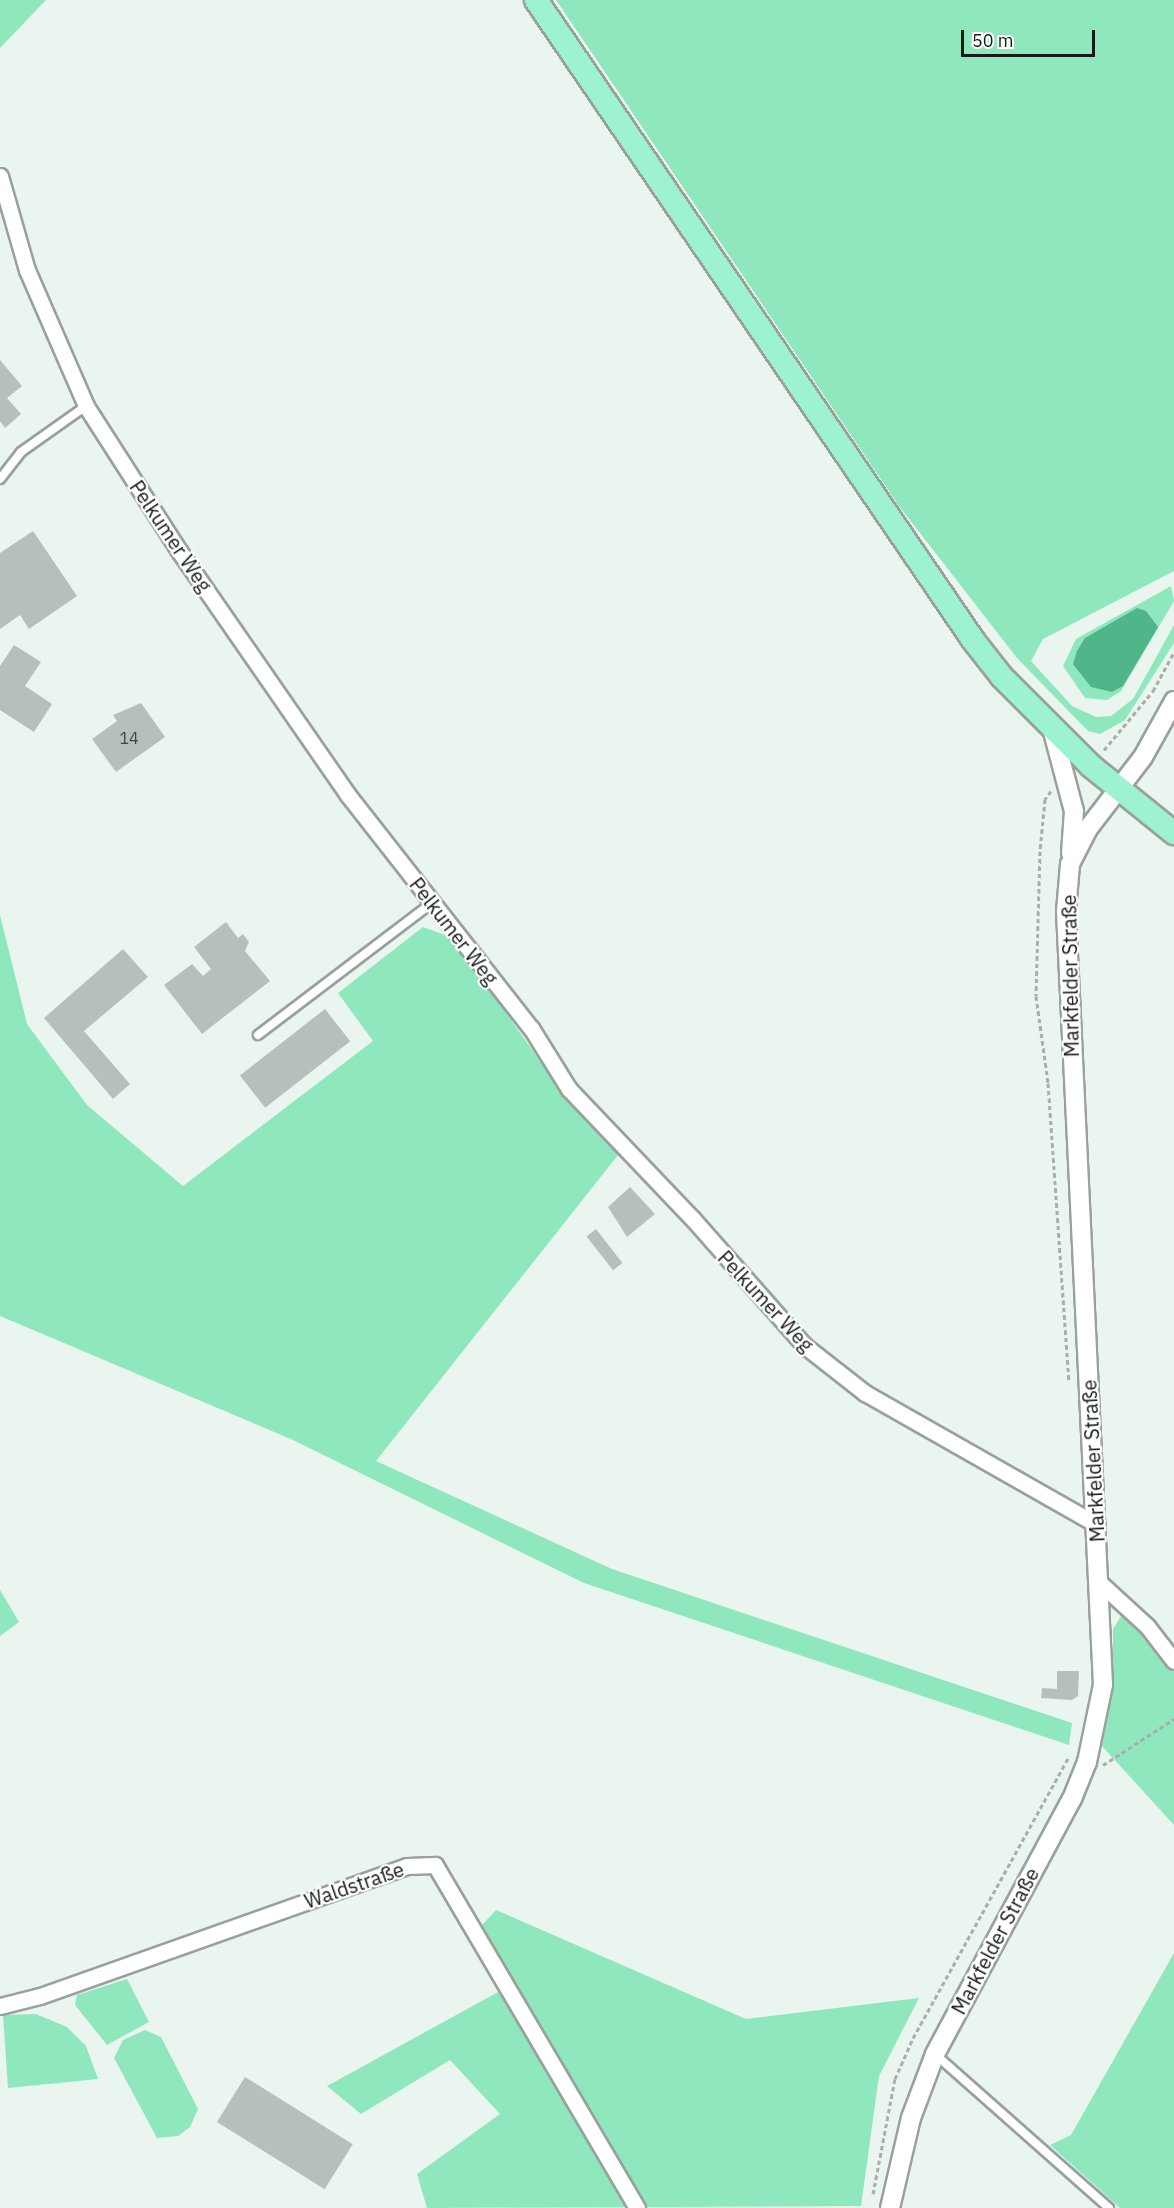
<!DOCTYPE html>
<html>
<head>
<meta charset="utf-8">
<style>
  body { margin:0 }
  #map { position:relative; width:1174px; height:2208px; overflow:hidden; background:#ebf5ef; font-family:"IBM Plex Sans",sans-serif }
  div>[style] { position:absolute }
  .green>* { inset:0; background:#8fe7bd }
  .water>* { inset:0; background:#50b588 }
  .building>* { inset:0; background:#b6c0bb; transform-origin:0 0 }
  .path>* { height:3px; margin-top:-1.5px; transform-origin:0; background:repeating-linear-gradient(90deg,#a7afaa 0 4.5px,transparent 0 7.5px) }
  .roads { filter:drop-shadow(2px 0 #98a19c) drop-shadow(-2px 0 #98a19c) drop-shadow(0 2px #98a19c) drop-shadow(0 -2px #98a19c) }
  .service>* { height:8px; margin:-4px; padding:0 4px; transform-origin:4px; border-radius:4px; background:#fff }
  .minor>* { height:15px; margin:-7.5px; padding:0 7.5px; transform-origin:7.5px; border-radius:7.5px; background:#fff }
  .tertiary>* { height:18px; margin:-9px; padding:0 9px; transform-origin:9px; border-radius:9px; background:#fff }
  .primary>* { height:22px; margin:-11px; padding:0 11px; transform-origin:11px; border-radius:11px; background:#9df3cf }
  span { translate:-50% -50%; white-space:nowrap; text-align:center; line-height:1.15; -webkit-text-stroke:4.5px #fff; paint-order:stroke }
  .number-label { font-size:16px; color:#3f4441 }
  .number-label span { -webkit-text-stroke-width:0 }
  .street-label { font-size:20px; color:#171a18 }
  .scale { position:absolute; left:961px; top:30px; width:134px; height:27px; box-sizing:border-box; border:3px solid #171a18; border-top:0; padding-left:8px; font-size:18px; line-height:21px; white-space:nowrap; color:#171a18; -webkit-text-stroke:4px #fff; paint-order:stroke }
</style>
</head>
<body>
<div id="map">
  <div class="green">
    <i style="clip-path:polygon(0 0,46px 0,0 48px)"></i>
    <i style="clip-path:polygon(556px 0,1174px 0,1174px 571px,1043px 639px,1031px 661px,1072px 706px,1096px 717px,1111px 716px,1133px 699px,1174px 625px,1174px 643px,1125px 720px,1100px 734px,1088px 731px,1017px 658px,899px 506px)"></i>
    <i style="clip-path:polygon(1171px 586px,1174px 601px,1121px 691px,1107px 700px,1085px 698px,1063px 666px,1076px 639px)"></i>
    <i style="clip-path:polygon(0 915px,27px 1024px,87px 1105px,183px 1186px,373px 1041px,338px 993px,423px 927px,453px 938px,538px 1058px,618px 1155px,376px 1461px,612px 1569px,1072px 1723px,1069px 1745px,584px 1583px,293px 1440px,0 1316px)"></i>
    <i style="clip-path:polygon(0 1590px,19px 1622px,0 1636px)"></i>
    <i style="clip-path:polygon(1123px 1613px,1174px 1671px,1174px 1825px,1101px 1745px,1113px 1680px,1113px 1629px)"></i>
    <i style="clip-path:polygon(496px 1910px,746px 2019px,919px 1998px,879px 2076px,861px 2206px,427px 2208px,417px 2174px,500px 2114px,450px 2060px,361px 2114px,327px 2086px,509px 1986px,619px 2174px,482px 1925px)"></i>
    <i style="clip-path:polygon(1174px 1953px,1174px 2208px,1120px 2208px,1050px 2145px,1071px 2135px)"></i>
    <i style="clip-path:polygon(127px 1979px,149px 2022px,107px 2045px,75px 2005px,77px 1995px)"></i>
    <i style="clip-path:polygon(36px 2014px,67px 2027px,86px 2046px,98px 2079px,8px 2088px,3px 2015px)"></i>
    <i style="clip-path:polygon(145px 2030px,161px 2037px,198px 2109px,190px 2127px,178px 2136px,157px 2138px,114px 2058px,123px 2040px)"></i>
  </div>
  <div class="water">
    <i style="clip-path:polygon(1137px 608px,1146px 611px,1158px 627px,1123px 686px,1112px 692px,1091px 687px,1073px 664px,1077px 651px,1085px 638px)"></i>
  </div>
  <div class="building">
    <i style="clip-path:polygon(0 360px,22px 386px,7px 398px,21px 414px,5px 428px,0 421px)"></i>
    <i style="clip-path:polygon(33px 531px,77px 596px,29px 629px,20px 615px,0 629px,0 553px)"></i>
    <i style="clip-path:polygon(14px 645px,41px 662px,25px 686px,52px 704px,34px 732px,0 710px,0 666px)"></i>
    <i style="clip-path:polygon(141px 703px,165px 737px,116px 772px,92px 739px,117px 721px,113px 715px)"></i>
    <i style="clip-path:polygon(226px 922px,238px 938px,243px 934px,249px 942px,245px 951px,270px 981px,202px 1034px,164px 985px,192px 964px,203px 976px,211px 969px,194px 947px)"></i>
    <i style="clip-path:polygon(123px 949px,148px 977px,84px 1031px,130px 1084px,113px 1099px,44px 1018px)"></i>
    <i style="left:325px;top:1009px;width:41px;height:108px;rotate:52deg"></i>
    <i style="clip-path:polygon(630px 1187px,655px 1214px,627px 1237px,608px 1207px)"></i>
    <i style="left:596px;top:1229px;width:43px;height:12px;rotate:52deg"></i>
    <i style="clip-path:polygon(1057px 1671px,1079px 1671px,1078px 1696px,1072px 1700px,1041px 1698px,1042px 1688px,1057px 1689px)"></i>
    <i style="left:245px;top:2077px;width:127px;height:53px;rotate:32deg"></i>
  </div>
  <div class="path">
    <i style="left:1104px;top:750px;width:77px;rotate:-50.3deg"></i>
    <i style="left:1153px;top:691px;width:44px;rotate:-61.7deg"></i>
    <i style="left:1051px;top:791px;width:10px;rotate:127deg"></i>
    <i style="left:1045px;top:799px;width:52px;rotate:95.5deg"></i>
    <i style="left:1040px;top:851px;width:145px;rotate:91.6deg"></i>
    <i style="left:1036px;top:996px;width:88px;rotate:82.1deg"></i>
    <i style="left:1048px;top:1083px;width:298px;rotate:86deg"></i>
    <i style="left:1103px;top:1765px;width:85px;rotate:-32.9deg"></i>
    <i style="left:873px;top:2194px;width:117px;rotate:-79.2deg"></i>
    <i style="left:895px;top:2079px;width:45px;rotate:-66.3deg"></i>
    <i style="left:913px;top:2038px;width:320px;rotate:-61deg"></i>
  </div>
  <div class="roads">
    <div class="service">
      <i style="left:0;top:479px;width:34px;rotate:-52deg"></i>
      <i style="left:21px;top:452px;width:80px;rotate:-35.3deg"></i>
      <i style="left:258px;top:1035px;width:218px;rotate:-37.2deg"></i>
      <i style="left:936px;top:2055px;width:231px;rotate:41.5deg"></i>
    </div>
    <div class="minor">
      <i style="left:0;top:176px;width:98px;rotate:74deg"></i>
      <i style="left:27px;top:270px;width:148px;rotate:66.5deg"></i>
      <i style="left:86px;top:406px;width:172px;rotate:57.3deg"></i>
      <i style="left:179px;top:551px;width:297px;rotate:55.3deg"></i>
      <i style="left:348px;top:795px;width:296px;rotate:51.9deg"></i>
      <i style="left:531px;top:1028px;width:72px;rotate:58.1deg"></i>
      <i style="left:569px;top:1089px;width:178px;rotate:46.4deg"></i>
      <i style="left:692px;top:1218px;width:171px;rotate:48.6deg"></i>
      <i style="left:805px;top:1346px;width:76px;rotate:38.1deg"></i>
      <i style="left:865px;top:1393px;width:266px;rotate:29.6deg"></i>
      <i style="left:1100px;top:1583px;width:64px;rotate:42.5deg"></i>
      <i style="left:1147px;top:1626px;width:44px;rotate:52.4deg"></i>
      <i style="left:0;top:2006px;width:41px;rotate:-14deg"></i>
      <i style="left:40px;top:1996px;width:389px;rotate:-19.5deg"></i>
      <i style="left:407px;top:1866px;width:28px;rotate:-2deg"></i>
      <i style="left:435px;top:1865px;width:398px;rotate:59.5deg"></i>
    </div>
    <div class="tertiary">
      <i style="left:1052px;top:728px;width:86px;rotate:75.2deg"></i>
      <i style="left:1074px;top:811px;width:42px;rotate:94.1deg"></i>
      <i style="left:890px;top:2208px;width:92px;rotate:-76.9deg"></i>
      <i style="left:911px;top:2118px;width:68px;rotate:-69.4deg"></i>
      <i style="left:935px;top:2054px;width:289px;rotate:-61.8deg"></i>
      <i style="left:1072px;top:1799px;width:40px;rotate:-68deg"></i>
      <i style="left:1087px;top:1762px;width:79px;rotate:-78.3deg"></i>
      <i style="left:1103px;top:1685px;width:775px;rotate:-92.74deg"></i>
      <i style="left:1066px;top:911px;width:47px;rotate:-85.1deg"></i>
      <i style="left:1070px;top:864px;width:38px;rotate:-63deg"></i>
      <i style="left:1087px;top:830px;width:92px;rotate:-52.5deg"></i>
      <i style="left:1143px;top:757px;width:64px;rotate:-61deg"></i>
    </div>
    <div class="primary">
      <i style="left:536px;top:0;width:775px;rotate:55.67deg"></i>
      <i style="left:973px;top:640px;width:47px;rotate:51.9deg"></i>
      <i style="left:1002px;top:677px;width:126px;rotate:45deg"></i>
      <i style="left:1091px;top:766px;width:107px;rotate:38.9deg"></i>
    </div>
  </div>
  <div class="number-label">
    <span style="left:129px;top:738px">14</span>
  </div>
  <div class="street-label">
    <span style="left:171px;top:536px;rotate:56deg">Pelkumer Weg</span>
    <span style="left:454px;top:931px;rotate:52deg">Pelkumer Weg</span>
    <span style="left:1070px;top:976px;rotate:-91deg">Markfelder Straße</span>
    <span style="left:766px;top:1301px;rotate:47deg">Pelkumer Weg</span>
    <span style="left:1093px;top:1461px;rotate:-93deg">Markfelder Straße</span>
    <span style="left:354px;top:1885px;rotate:-19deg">Waldstraße</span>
    <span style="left:995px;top:1941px;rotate:-62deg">Markfelder Straße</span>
  </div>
  <div class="scale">50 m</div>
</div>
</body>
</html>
